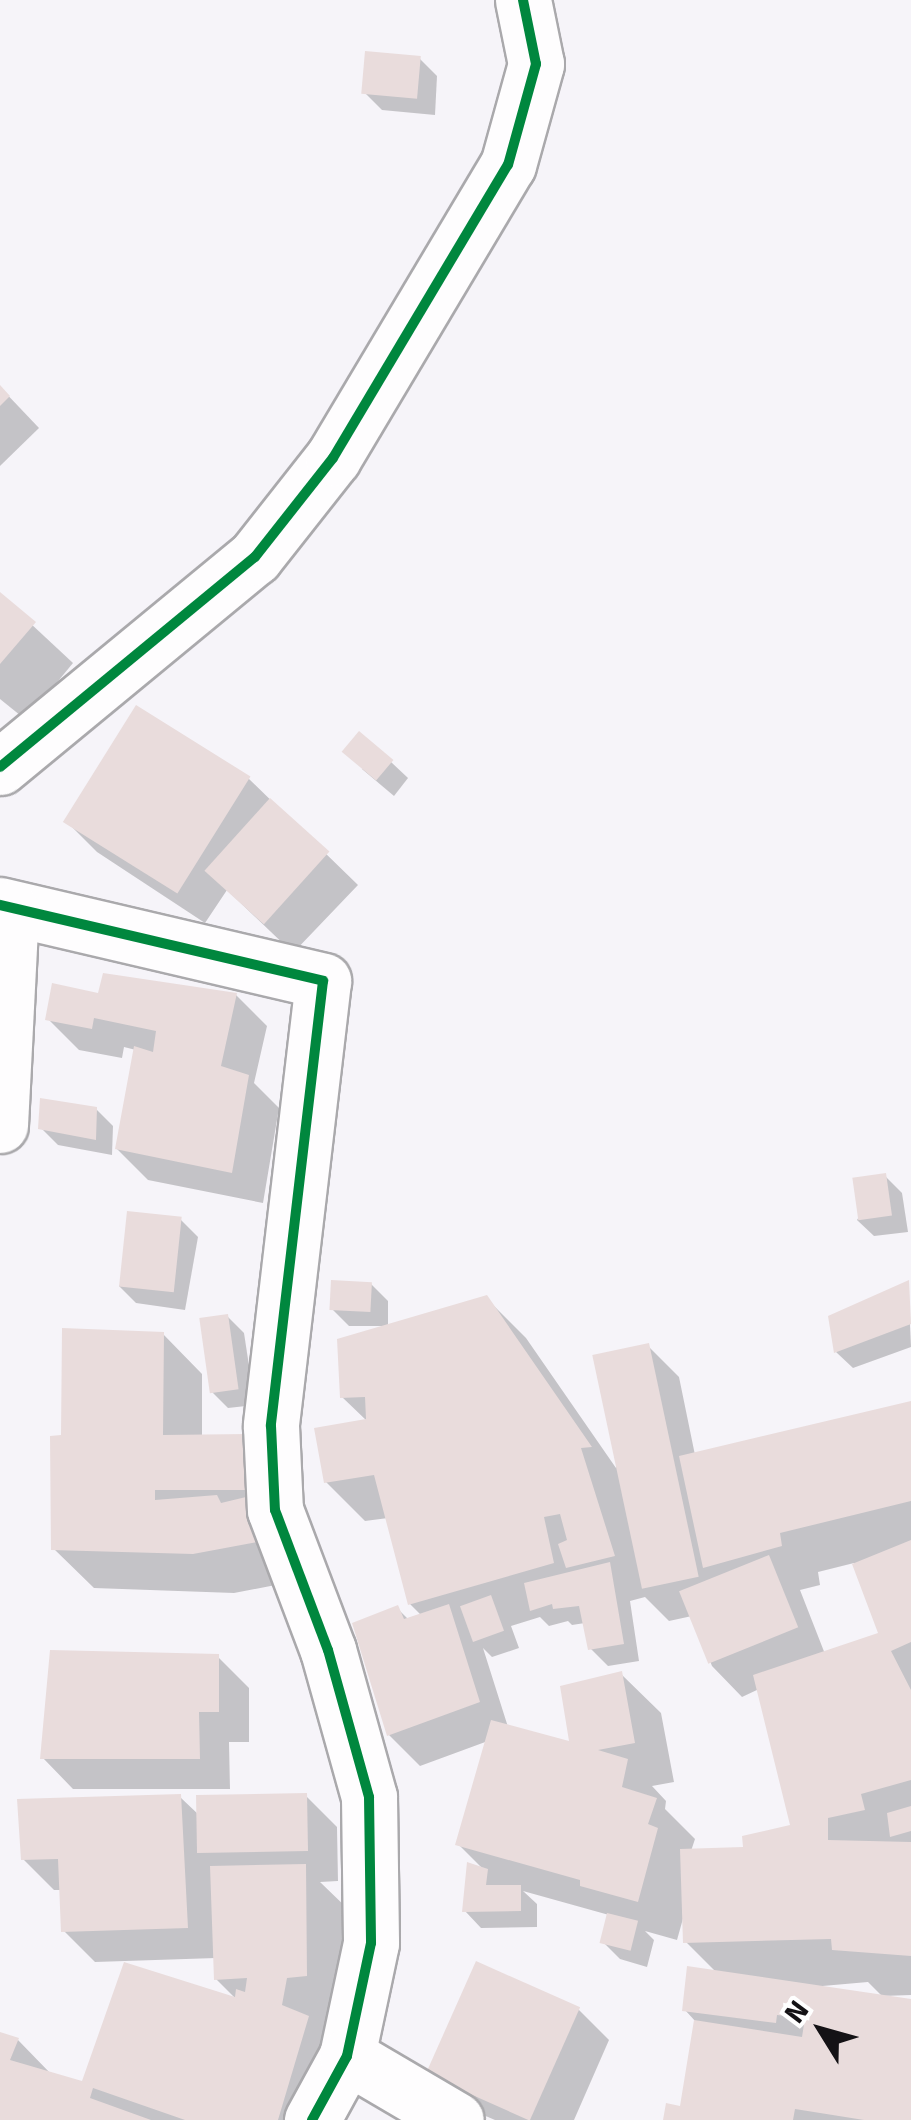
<!DOCTYPE html>
<html>
<head>
<meta charset="utf-8">
<style>
  body { margin:0 }
  #map { position:relative; width:911px; height:2120px; overflow:hidden; background:#f6f4f9; font-family:Signika,sans-serif }
  div>[style] { position:absolute }
  .shadow>* { inset:0; background:#0003 }
  .building>* { inset:0; background:#e9dcdc; transform-origin:0 0 }
  .roads { filter:drop-shadow(2px 0 #aaa9ac) drop-shadow(-2px 0 #aaa9ac) drop-shadow(0 2px #aaa9ac) drop-shadow(0 -2px #aaa9ac) }
  .minor>* { height:55px; margin:-27.5px; padding:0 27.5px; transform-origin:27.5px; border-radius:27.5px; background:#fefdfe }
  .cycleway>* { height:10px; margin:-5px; padding:0 5px; transform-origin:5px; border-radius:5px; background:#00873e }
  span { translate:-50% -50%; white-space:nowrap; text-align:center; line-height:1.15; -webkit-text-stroke:8px #fff; paint-order:stroke }
  .north { position:absolute; left:771px; top:1980px; width:100px; height:100px; -webkit-text-stroke:8px #fff; paint-order:stroke; rotate:307deg; font-size:28px; font-weight:700; line-height:40px; text-align:center; color:#141215 }
  .north::after { content:''; display:block; margin:auto; width:35px; height:45px; background:#141215; clip-path:polygon(50% 0,100% 100%,50% 72%,0 100%) }
</style>
</head>
<body>
<div id="map">
  <div class="shadow">
    <i style="clip-path:polygon(420px 59px,437px 76px,435px 115px,382px 110px,365px 93px)"></i>
    <i style="clip-path:polygon(0 387px,39px 428px,0 466px)"></i>
    <i style="clip-path:polygon(0 595px,73px 663px,26px 720px,0 699px)"></i>
    <i style="clip-path:polygon(137px 708px,249px 779px,358px 885px,293px 953px,227px 890px,205px 923px,97px 852px,66px 821px)"></i>
    <i style="clip-path:polygon(391px 762px,408px 778px,394px 796px,362px 769px)"></i>
    <i style="clip-path:polygon(236px 995px,267px 1026px,254px 1083px,279px 1108px,263px 1203px,148px 1180px,117px 1149px,136px 1050px,124px 1047px,122px 1058px,79px 1050px,48px 1019px)"></i>
    <i style="clip-path:polygon(96px 1109px,113px 1126px,112px 1155px,58px 1145px,41px 1128px)"></i>
    <i style="clip-path:polygon(885px 1176px,902px 1193px,908px 1232px,874px 1236px,857px 1220px)"></i>
    <i style="clip-path:polygon(181px 1220px,198px 1237px,185px 1310px,136px 1303px,119px 1286px)"></i>
    <i style="clip-path:polygon(908px 1283px,911px 1347px,853px 1368px,836px 1352px)"></i>
    <i style="clip-path:polygon(evenodd,371px 1284px,388px 1301px,388px 1326px,486px 1298px,526px 1338px,616px 1468px,648px 1346px,679px 1377px,695px 1455px,911px 1404px,911px 1995px,882px 1996px,868px 1982px,811px 1987px,911px 2001px,911px 2120px,665px 2120px,682px 2109px,696px 2022px,685px 2010px,717px 1973px,686px 1942px,684px 1915px,677px 1940px,645px 1931px,654px 1940px,647px 1967px,620px 1959px,603px 1942px,609px 1915px,523px 1891px,537px 1904px,537px 1927px,481px 1928px,465px 1911px,485px 1871px,458px 1844px,488px 1741px,420px 1766px,389px 1735px,397px 1608px,409px 1620px,422px 1616px,410px 1604px,388px 1518px,365px 1521px,326px 1482px,367px 1421px,342px 1397px,383px 1326px,349px 1326px,332px 1309px,371px 1284px,854px 1563px,881px 1635px,825px 1654px,800px 1590px,820px 1585px,818px 1572px,854px 1563px,371px 1284px,645px 1597px,669px 1621px,692px 1616px,712px 1666px,742px 1697px,759px 1689px,793px 1827px,746px 1849px,691px 1851px,695px 1839px,665px 1809px,666px 1801px,652px 1786px,674px 1782px,661px 1713px,621px 1674px,572px 1744px,508px 1727px,483px 1648px,492px 1657px,519px 1648px,511px 1626px,540px 1617px,549px 1626px,568px 1621px,572px 1625px,585px 1623px,591px 1649px,608px 1666px,639px 1661px,630px 1601px,645px 1597px)"></i>
    <i style="clip-path:polygon(227px 1316px,244px 1333px,255px 1405px,228px 1408px,211px 1391px)"></i>
    <i style="clip-path:polygon(163px 1334px,202px 1374px,202px 1437px,247px 1436px,296px 1581px,234px 1593px,94px 1588px,54px 1549px,64px 1437px)"></i>
    <i style="clip-path:polygon(218px 1657px,249px 1688px,249px 1742px,229px 1742px,230px 1789px,73px 1789px,43px 1758px)"></i>
    <i style="clip-path:polygon(306px 1796px,337px 1827px,338px 1881px,320px 1882px,349px 1910px,335px 2120px,0 2120px,0 2035px,18px 2040px,52px 2075px,84px 2084px,238px 2001px,216px 1979px,216px 1958px,95px 1962px,64px 1931px,62px 1890px,54px 1890px,23px 1859px,180px 1797px,199px 1815px)"></i>
    <i style="clip-path:polygon(578px 2009px,609px 2040px,574px 2120px,495px 2120px,460px 2105px,430px 2075px)"></i>
  </div>
  <div class="building">
    <i style="left:365px;top:51px;width:56px;height:43px;rotate:5deg"></i>
    <i style="clip-path:polygon(0 385px,10px 396px,0 406px)"></i>
    <i style="clip-path:polygon(0 592px,36px 622px,0 664px)"></i>
    <i style="left:136px;top:705px;width:135px;height:138px;rotate:32deg"></i>
    <i style="left:359px;top:731px;width:45px;height:27px;rotate:40deg"></i>
    <i style="left:270px;top:798px;width:80px;height:98px;rotate:42deg"></i>
    <i style="clip-path:polygon(103px 973px,237px 993px,221px 1066px,249px 1075px,232px 1173px,115px 1149px,134px 1046px,153px 1052px,156px 1031px,94px 1018px,92px 1029px,45px 1020px,52px 983px,98px 993px)"></i>
    <i style="clip-path:polygon(40px 1098px,97px 1107px,96px 1140px,38px 1129px)"></i>
    <i style="left:886px;top:1173px;width:43px;height:34px;rotate:82deg"></i>
    <i style="left:127px;top:1211px;width:55px;height:76px;rotate:6deg"></i>
    <i style="left:331px;top:1280px;width:41px;height:30px;rotate:3deg"></i>
    <i style="clip-path:polygon(909px 1280px,911px 1324px,834px 1353px,828px 1316px)"></i>
    <i style="clip-path:polygon(487px 1295px,592px 1447px,581px 1448px,615px 1556px,566px 1568px,558px 1544px,567px 1540px,560px 1514px,544px 1517px,554px 1563px,408px 1605px,374px 1475px,324px 1483px,314px 1428px,366px 1419px,365px 1397px,340px 1398px,337px 1339px)"></i>
    <i style="left:228px;top:1314px;width:76px;height:29px;rotate:82deg"></i>
    <i style="clip-path:polygon(62px 1328px,164px 1332px,163px 1435px,248px 1434px,251px 1490px,155px 1490px,155px 1500px,217px 1495px,221px 1503px,246px 1497px,258px 1542px,193px 1554px,51px 1550px,50px 1436px,61px 1435px)"></i>
    <i style="left:649px;top:1343px;width:239px;height:58px;rotate:78deg"></i>
    <i style="clip-path:polygon(911px 1401px,911px 1501px,780px 1533px,782px 1546px,703px 1568px,679px 1456px)"></i>
    <i style="clip-path:polygon(911px 1540px,911px 1642px,891px 1651px,911px 1690px,911px 1780px,861px 1794px,865px 1810px,828px 1818px,828px 1840px,911px 1842px,911px 1956px,832px 1950px,831px 1939px,683px 1943px,680px 1849px,743px 1847px,742px 1836px,790px 1825px,753px 1675px,878px 1633px,852px 1564px)"></i>
    <i style="left:769px;top:1555px;width:78px;height:97px;rotate:68deg"></i>
    <i style="clip-path:polygon(610px 1562px,624px 1644px,588px 1650px,579px 1606px,553px 1609px,552px 1604px,530px 1611px,524px 1583px)"></i>
    <i style="left:491px;top:1595px;width:38px;height:33px;rotate:70deg"></i>
    <i style="clip-path:polygon(449px 1604px,480px 1702px,387px 1736px,352px 1623px,398px 1605px,404px 1619px)"></i>
    <i style="clip-path:polygon(50px 1650px,219px 1654px,219px 1712px,199px 1712px,200px 1759px,40px 1759px)"></i>
    <i style="clip-path:polygon(622px 1671px,635px 1743px,598px 1750px,628px 1759px,622px 1787px,657px 1798px,648px 1824px,658px 1828px,638px 1902px,580px 1886px,580px 1880px,455px 1845px,491px 1720px,569px 1741px,560px 1686px)"></i>
    <i style="left:307px;top:1793px;width:58px;height:111px;rotate:89deg"></i>
    <i style="clip-path:polygon(181px 1794px,188px 1928px,61px 1932px,58px 1859px,21px 1860px,17px 1799px)"></i>
    <i style="clip-path:polygon(911px 1806px,911px 1831px,890px 1837px,887px 1813px)"></i>
    <i style="clip-path:polygon(467px 1862px,488px 1869px,486px 1885px,521px 1885px,521px 1911px,462px 1912px)"></i>
    <i style="clip-path:polygon(306px 1864px,307px 1976px,287px 1978px,282px 2005px,309px 2016px,278px 2120px,185px 2120px,93px 2088px,90px 2098px,151px 2120px,0 2120px,0 2032px,19px 2038px,10px 2060px,82px 2081px,124px 1962px,235px 1997px,236px 1989px,245px 1992px,247px 1978px,214px 1980px,210px 1866px)"></i>
    <i style="left:607px;top:1913px;width:32px;height:31px;rotate:14deg"></i>
    <i style="left:476px;top:1961px;width:114px;height:124px;rotate:24deg"></i>
    <i style="clip-path:polygon(687px 1966px,911px 1999px,911px 2120px,864px 2120px,795px 2109px,793px 2120px,663px 2120px,666px 2103px,680px 2106px,694px 2020px,802px 2037px,805px 2018px,777px 2015px,776px 2023px,682px 2011px)"></i>
  </div>
  <div class="roads">
    <div class="minor">
      <i style="left:0;top:767px;width:330px;rotate:-39.5deg"></i>
      <i style="left:255px;top:557px;width:126px;rotate:-51.8deg"></i>
      <i style="left:333px;top:458px;width:341px;rotate:-59.2deg"></i>
      <i style="left:508px;top:165px;width:105px;rotate:-74.5deg"></i>
      <i style="left:536px;top:64px;width:65px;rotate:-101.5deg"></i>
      <i style="left:0;top:905px;width:332px;rotate:13.2deg"></i>
      <i style="left:323px;top:981px;width:448px;rotate:96.7deg"></i>
      <i style="left:271px;top:1426px;width:84px;rotate:87.3deg"></i>
      <i style="left:275px;top:1510px;width:150px;rotate:69.3deg"></i>
      <i style="left:328px;top:1650px;width:153px;rotate:74.4deg"></i>
      <i style="left:369px;top:1797px;width:146px;rotate:89.2deg"></i>
      <i style="left:371px;top:1943px;width:116px;rotate:102deg"></i>
      <i style="left:347px;top:2056px;width:73px;rotate:118.7deg"></i>
      <i style="left:0;top:1125px;width:216px;rotate:-87.1deg"></i>
      <i style="left:347px;top:2056px;width:126px;rotate:30.4deg"></i>
    </div>
  </div>
  <div class="cycleway">
    <i style="left:0;top:767px;width:330px;rotate:-39.5deg"></i>
    <i style="left:255px;top:557px;width:126px;rotate:-51.8deg"></i>
    <i style="left:333px;top:458px;width:341px;rotate:-59.2deg"></i>
    <i style="left:508px;top:165px;width:105px;rotate:-74.5deg"></i>
    <i style="left:536px;top:64px;width:65px;rotate:-101.5deg"></i>
    <i style="left:0;top:905px;width:332px;rotate:13.2deg"></i>
    <i style="left:323px;top:981px;width:448px;rotate:96.7deg"></i>
    <i style="left:271px;top:1426px;width:84px;rotate:87.3deg"></i>
    <i style="left:275px;top:1510px;width:150px;rotate:69.3deg"></i>
    <i style="left:328px;top:1650px;width:153px;rotate:74.4deg"></i>
    <i style="left:369px;top:1797px;width:146px;rotate:89.2deg"></i>
    <i style="left:371px;top:1943px;width:116px;rotate:102deg"></i>
    <i style="left:347px;top:2056px;width:73px;rotate:118.7deg"></i>
  </div>
  <div class="north">N</div>
</div>
</body>
</html>
